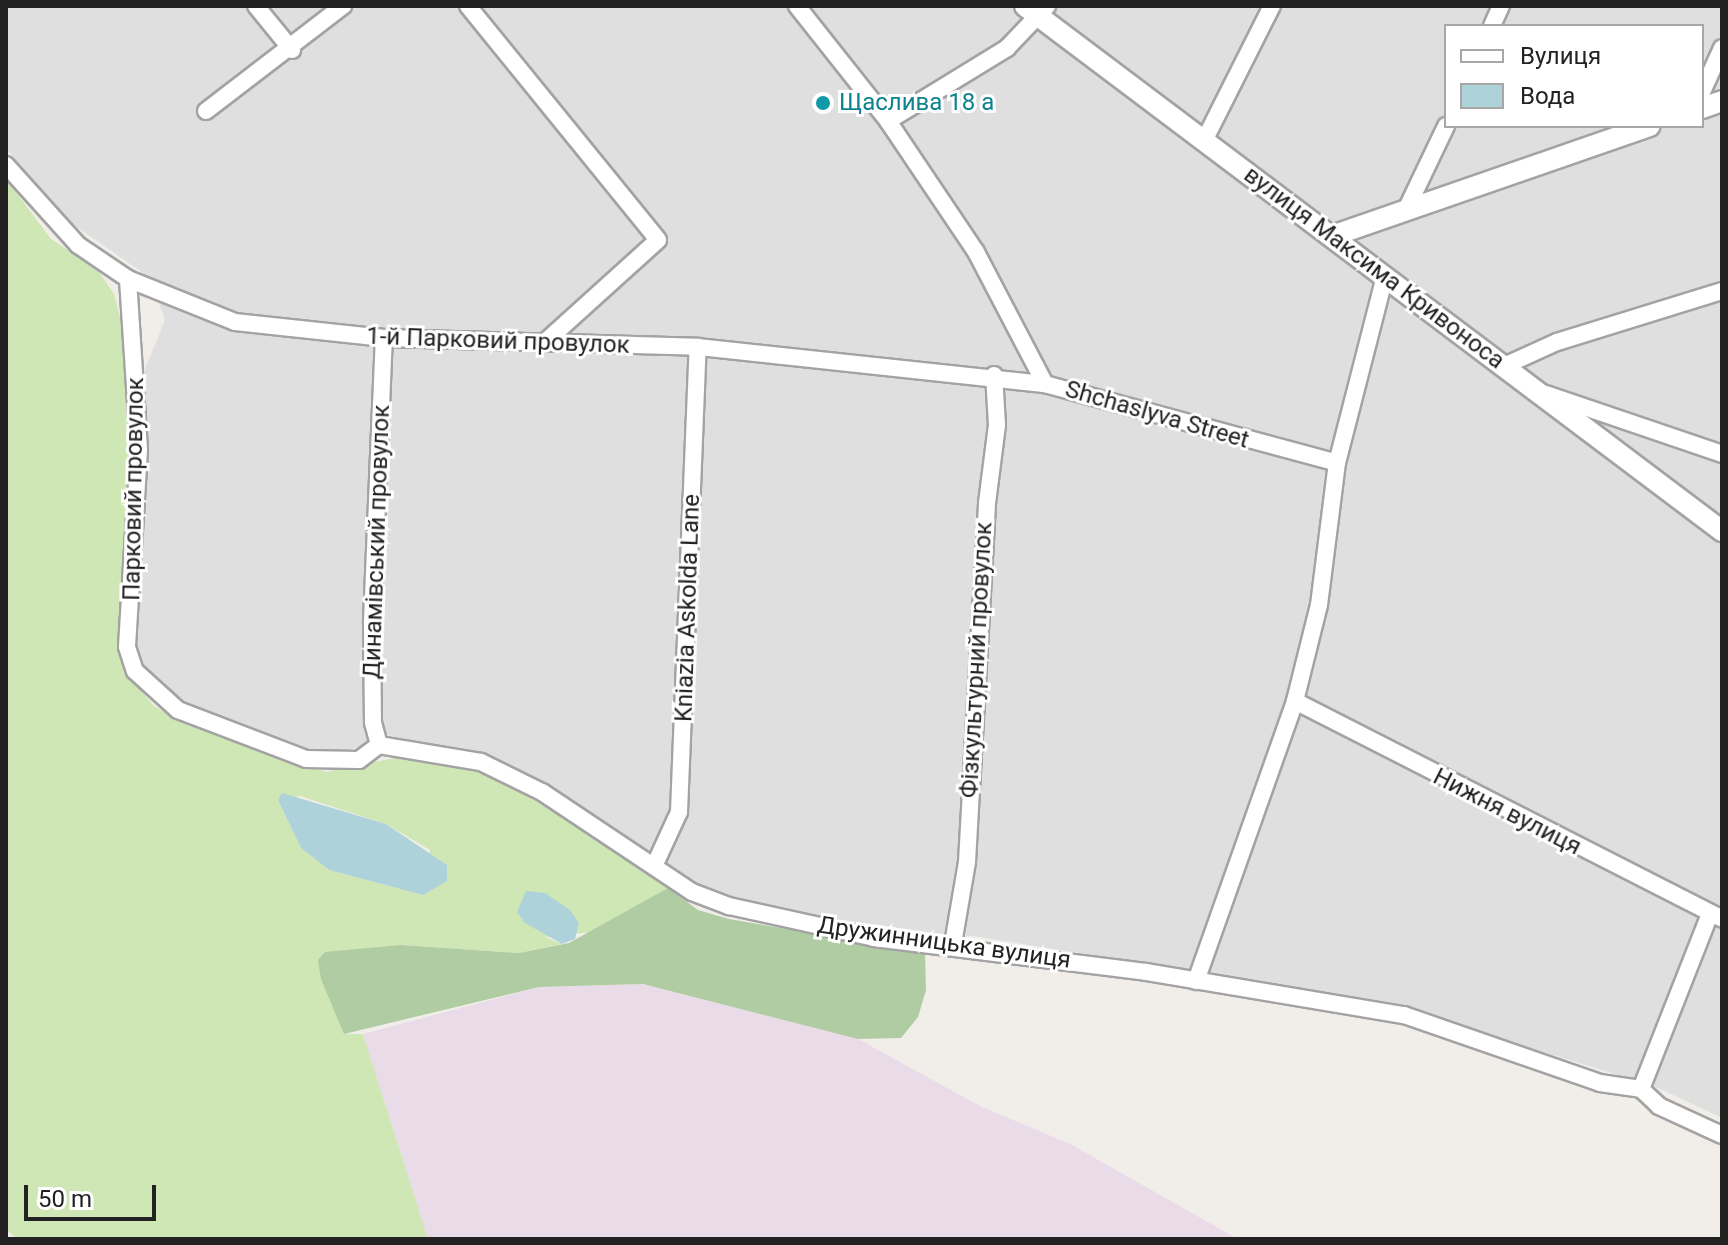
<!DOCTYPE html>
<html>
<head>
<meta charset="utf-8">
<style>
  body { margin:0 }
  #map { position:relative; width:1728px; height:1245px; overflow:hidden; background:#f1eeea; font-family:Roboto,sans-serif }
  div>[style] { position:absolute }
  .residential>* { inset:0; background:#e0dfdf }
  .industrial>* { inset:0; background:#e9dce8 }
  .grass>* { inset:0; background:#cfe6b5 }
  .forest>* { inset:0; background:#b0cca2 }
  .water>* { inset:0; background:#aed2da }
  .roads { filter:drop-shadow(2px 0 #a3a3a3) drop-shadow(-2px 0 #a3a3a3) drop-shadow(0 2px #a3a3a3) drop-shadow(0 -2px #a3a3a3) }
  .minor>* { height:16px; margin:-8px; padding:0 8px; transform-origin:8px; border-radius:8px; background:#fff }
  .tertiary>* { height:20px; margin:-10px; padding:0 10px; transform-origin:10px; border-radius:10px; background:#fff }
  .dots>* { width:22px; height:22px; translate:-50% -50%; box-sizing:border-box; border:4px solid #fff; border-radius:50% }
  span { translate:-50% -50%; white-space:nowrap; text-align:center; line-height:1.15; -webkit-text-stroke:6px #fff; paint-order:stroke }
  .culture-label { font-size:24px; color:#0d838f }
  .left { translate:0 -50%; text-align:left }
  .street-label { font-size:24px; color:#222 }
  .frame { position:absolute; inset:0; border:8px solid #222; pointer-events:none }
  .legend { position:absolute; left:1444px; top:24px; width:260px; height:104px; box-sizing:border-box; background:#fff; border:2px solid #a7a7a7; margin:0; padding:10px 14px; list-style:none; font-size:24px; color:#222 }
  .legend li { display:flex; align-items:center; gap:16px; height:40px }
  .legend b { width:40px; border:2px solid #a7a7a7 }
  .scale { position:absolute; left:24px; top:1185px; width:132px; height:36px; box-sizing:border-box; border:4px solid #222; border-top:0; padding-left:10px; font-size:24px; line-height:28px; white-space:nowrap; color:#222; -webkit-text-stroke:6px #fff; paint-order:stroke }
</style>
</head>
<body>
<div id="map">
  <div class="residential">
    <i style="clip-path:polygon(evenodd,6px 6px,1722px 6px,1722px 1118px,1654px 1086px,1377px 1001px,973px 936px,867px 929px,726px 898px,697px 887px,552px 790px,488px 759px,388px 735px,342px 753px,297px 749px,189px 710px,145px 671px,136px 644px,145px 369px,165px 320px,149px 277px,64px 218px,6px 148px,6px 6px,1446px 26px,1702px 26px,1702px 126px,1446px 126px,1446px 26px)"></i>
  </div>
  <div class="industrial">
    <i style="clip-path:polygon(643px 984px,858px 1039px,980px 1106px,1070px 1144px,1238px 1239px,428px 1239px,363px 1034px,539px 987px)"></i>
  </div>
  <div class="grass">
    <i style="clip-path:polygon(evenodd,6px 179px,51px 239px,97px 269px,114px 294px,128px 346px,132px 453px,120px 648px,132px 680px,154px 706px,185px 724px,326px 772px,409px 755px,481px 770px,640px 861px,668px 888px,592px 932px,545px 937px,562px 944px,519px 953px,401px 945px,345px 1034px,363px 1034px,428px 1239px,17px 1239px,6px 1229px,6px 179px,300px 796px,386px 824px,430px 850px,423px 895px,329px 870px,301px 848px,278px 800px,300px 796px)"></i>
  </div>
  <div class="forest">
    <i style="clip-path:polygon(668px 888px,698px 910px,729px 919px,925px 953px,926px 990px,918px 1017px,901px 1038px,858px 1039px,643px 984px,539px 987px,344px 1034px,321px 979px,318px 960px,325px 952px,401px 945px,519px 953px,569px 943px)"></i>
  </div>
  <div class="water">
    <i style="clip-path:polygon(282px 793px,386px 824px,447px 865px,447px 881px,423px 895px,329px 870px,301px 848px,278px 800px)"></i>
    <i style="clip-path:polygon(526px 891px,545px 893px,570px 910px,579px 923px,575px 939px,562px 944px,525px 923px,517px 912px)"></i>
  </div>
  <div class="roads">
    <div class="minor">
      <i style="left:256px;top:6px;width:57px;rotate:50.7deg"></i>
      <i style="left:468px;top:6px;width:301px;rotate:50.9deg"></i>
      <i style="left:658px;top:240px;width:154px;rotate:137.9deg"></i>
      <i style="left:797px;top:6px;width:147px;rotate:51.6deg"></i>
      <i style="left:888px;top:121px;width:158px;rotate:56.1deg"></i>
      <i style="left:976px;top:252px;width:149px;rotate:62.4deg"></i>
      <i style="left:1045px;top:384px;width:302px;rotate:15.1deg"></i>
      <i style="left:1492px;top:26px;width:22px;rotate:-66deg"></i>
      <i style="left:1702px;top:92px;width:48px;rotate:-65.6deg"></i>
      <i style="left:206px;top:111px;width:173px;rotate:-37.5deg"></i>
      <i style="left:888px;top:121px;width:140px;rotate:-31.5deg"></i>
      <i style="left:1007px;top:48px;width:58px;rotate:-46.4deg"></i>
      <i style="left:1204px;top:141px;width:151px;rotate:-63.3deg"></i>
      <i style="left:6px;top:165px;width:108px;rotate:48deg"></i>
      <i style="left:78px;top:245px;width:60px;rotate:34.2deg"></i>
      <i style="left:128px;top:279px;width:115px;rotate:21.9deg"></i>
      <i style="left:235px;top:322px;width:150px;rotate:6.1deg"></i>
      <i style="left:384px;top:338px;width:314px;rotate:1.6deg"></i>
      <i style="left:698px;top:347px;width:349px;rotate:6.1deg"></i>
      <i style="left:1406px;top:210px;width:93px;rotate:-64.5deg"></i>
      <i style="left:128px;top:279px;width:171px;rotate:86.3deg"></i>
      <i style="left:139px;top:450px;width:197px;rotate:93.5deg"></i>
      <i style="left:127px;top:647px;width:25px;rotate:72deg"></i>
      <i style="left:135px;top:671px;width:58px;rotate:42.2deg"></i>
      <i style="left:178px;top:710px;width:137px;rotate:20.9deg"></i>
      <i style="left:306px;top:759px;width:53px;rotate:1.1deg"></i>
      <i style="left:359px;top:760px;width:25px;rotate:-37deg"></i>
      <i style="left:379px;top:745px;width:103px;rotate:9.5deg"></i>
      <i style="left:481px;top:762px;width:68px;rotate:26.2deg"></i>
      <i style="left:542px;top:792px;width:180px;rotate:33.7deg"></i>
      <i style="left:692px;top:892px;width:40px;rotate:21deg"></i>
      <i style="left:729px;top:906px;width:148px;rotate:12.4deg"></i>
      <i style="left:874px;top:938px;width:274px;rotate:7.1deg"></i>
      <i style="left:1146px;top:972px;width:262px;rotate:9.5deg"></i>
      <i style="left:1404px;top:1015px;width:207px;rotate:19.1deg"></i>
      <i style="left:1600px;top:1083px;width:41px;rotate:8.3deg"></i>
      <i style="left:1641px;top:1089px;width:25px;rotate:43deg"></i>
      <i style="left:1659px;top:1106px;width:69px;rotate:24.7deg"></i>
      <i style="left:1504px;top:366px;width:58px;rotate:-24.4deg"></i>
      <i style="left:1557px;top:342px;width:173px;rotate:-17.2deg"></i>
      <i style="left:1546px;top:394px;width:186px;rotate:18.8deg"></i>
      <i style="left:1295px;top:701px;width:479px;rotate:27deg"></i>
      <i style="left:379px;top:745px;width:23px;rotate:-105deg"></i>
      <i style="left:373px;top:723px;width:102px;rotate:-90.6deg"></i>
      <i style="left:372px;top:621px;width:283px;rotate:-87.6deg"></i>
      <i style="left:656px;top:862px;width:55px;rotate:-65.3deg"></i>
      <i style="left:679px;top:812px;width:465px;rotate:-87.7deg"></i>
      <i style="left:953px;top:944px;width:83px;rotate:-80.3deg"></i>
      <i style="left:967px;top:862px;width:360px;rotate:-86.8deg"></i>
      <i style="left:987px;top:503px;width:79px;rotate:-82.7deg"></i>
      <i style="left:997px;top:425px;width:50px;rotate:-93.4deg"></i>
      <i style="left:1196px;top:981px;width:297px;rotate:-70.5deg"></i>
      <i style="left:1295px;top:701px;width:99px;rotate:-76deg"></i>
      <i style="left:1319px;top:605px;width:143px;rotate:-82.8deg"></i>
      <i style="left:1337px;top:463px;width:193px;rotate:-75.6deg"></i>
      <i style="left:1641px;top:1089px;width:188px;rotate:-68.5deg"></i>
    </div>
    <div class="tertiary">
      <i style="left:1025px;top:6px;width:873px;rotate:36.99deg"></i>
      <i style="left:1702px;top:108px;width:21px;rotate:-19deg"></i>
      <i style="left:1332px;top:236px;width:336px;rotate:-19.1deg"></i>
    </div>
  </div>
  <div class="dots">
    <i style="left:823px;top:103px;background:#0f9aa8"></i>
  </div>
  <div class="culture-label">
    <span class="left" style="left:839px;top:103px">Щаслива 18 а</span>
  </div>
  <div class="street-label">
    <span style="left:1374px;top:268px;rotate:37deg">вулиця Максима Кривоноса</span>
    <span style="left:498px;top:341px;rotate:2deg">1-й Парковий провулок</span>
    <span style="left:1157px;top:415px;rotate:16deg">Shchaslyva Street</span>
    <span style="left:134px;top:489px;rotate:-89deg">Парковий провулок</span>
    <span style="left:377px;top:542px;rotate:-88deg">Динамівський провулок</span>
    <span style="left:688px;top:608px;rotate:-88deg">Kniazia Askolda Lane</span>
    <span style="left:977px;top:660px;rotate:-87deg">Фізкультурний провулок</span>
    <span style="left:1507px;top:812px;rotate:27deg">Нижня вулиця</span>
    <span style="left:944px;top:943px;rotate:8deg">Дружинницька вулиця</span>
  </div>
  <div class="frame"></div>
  <ul class="legend">
  <li><b style="height:10px;background:#fff"></b>Вулиця</li>
  <li><b style="height:22px;background:#aed2da"></b>Вода</li>
  </ul>
  <div class="scale">50 m</div>
</div>
</body>
</html>
